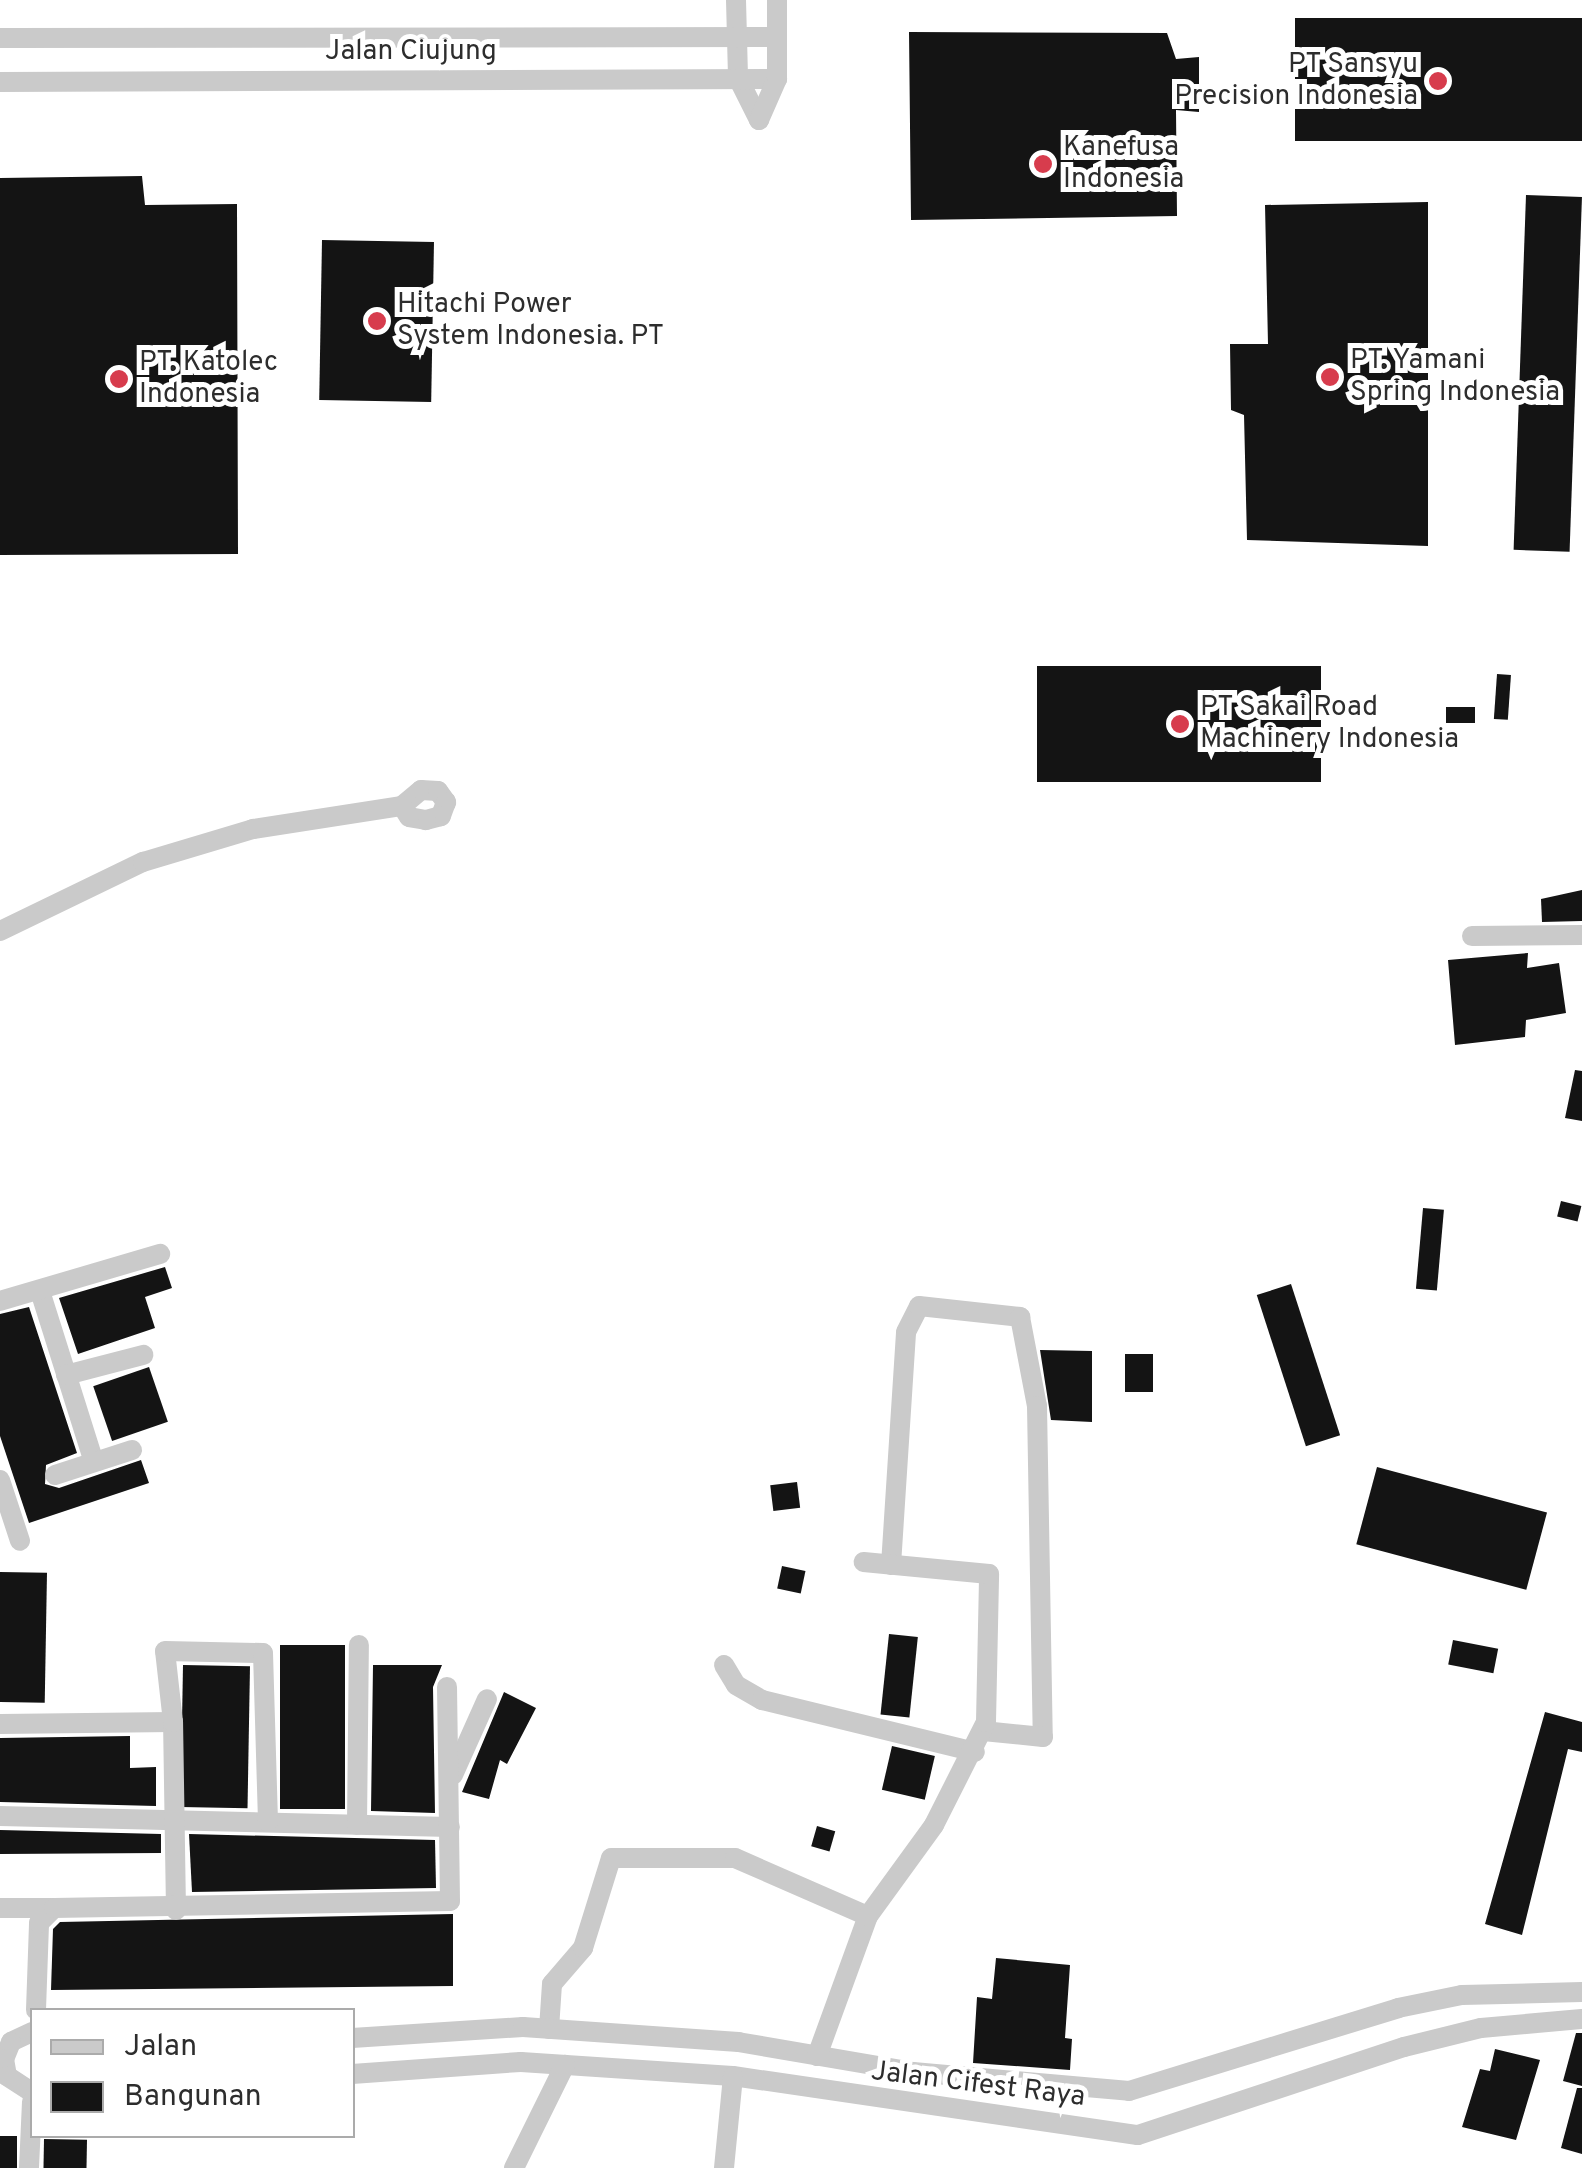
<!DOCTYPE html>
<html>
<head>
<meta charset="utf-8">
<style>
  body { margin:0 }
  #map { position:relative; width:1582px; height:2168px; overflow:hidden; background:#fff; font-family:Overpass,sans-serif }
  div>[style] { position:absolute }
  .building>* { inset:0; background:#141414; transform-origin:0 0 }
  .street>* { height:20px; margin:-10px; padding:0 10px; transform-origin:10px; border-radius:10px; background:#cacaca }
  .dots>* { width:28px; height:28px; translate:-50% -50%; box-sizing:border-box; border:5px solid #fff; border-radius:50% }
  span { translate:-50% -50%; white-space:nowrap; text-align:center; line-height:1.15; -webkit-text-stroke:10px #fff; paint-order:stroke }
  .street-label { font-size:28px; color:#2d2d2d }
  .poi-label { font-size:28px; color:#2d2d2d }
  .right { translate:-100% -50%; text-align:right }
  .left { translate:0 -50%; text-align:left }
  .legend { position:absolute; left:30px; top:2008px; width:325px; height:130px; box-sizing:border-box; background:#fff; border:2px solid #ababab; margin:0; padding:12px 18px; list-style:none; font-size:30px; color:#2d2d2d }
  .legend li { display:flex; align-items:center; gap:20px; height:50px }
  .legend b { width:50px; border:2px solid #ababab }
</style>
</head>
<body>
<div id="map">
  <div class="building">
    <i style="left:1582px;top:18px;width:123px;height:287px;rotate:90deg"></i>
    <i style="clip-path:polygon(909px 32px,1167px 33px,1176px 59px,1199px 57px,1199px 112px,1176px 110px,1177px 216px,911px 220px)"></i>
    <i style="clip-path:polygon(142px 176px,145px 205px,237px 204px,238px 554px,0 555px,0 178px)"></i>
    <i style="left:1526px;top:195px;width:56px;height:355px;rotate:2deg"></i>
    <i style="clip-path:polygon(1428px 202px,1428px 546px,1247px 540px,1244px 415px,1231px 410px,1230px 344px,1268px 344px,1265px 205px)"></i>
    <i style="left:322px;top:240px;width:112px;height:160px;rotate:1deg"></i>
    <i style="left:1037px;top:666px;width:284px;height:116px"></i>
    <i style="left:1497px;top:674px;width:14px;height:45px;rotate:4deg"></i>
    <i style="left:1475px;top:707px;width:16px;height:29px;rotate:90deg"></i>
    <i style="clip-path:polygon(1582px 890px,1582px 921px,1542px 922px,1541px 899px)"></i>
    <i style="clip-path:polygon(1528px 953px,1527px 968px,1559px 963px,1566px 1013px,1526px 1020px,1525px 1037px,1455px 1045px,1448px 960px)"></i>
    <i style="clip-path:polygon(1575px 1070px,1582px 1071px,1582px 1121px,1565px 1118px)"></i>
    <i style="left:1561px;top:1201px;width:21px;height:16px;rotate:14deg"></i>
    <i style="left:1423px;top:1208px;width:21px;height:81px;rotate:5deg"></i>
    <i style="clip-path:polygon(165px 1267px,172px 1288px,145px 1297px,155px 1328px,78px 1354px,59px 1298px)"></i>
    <i style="left:1291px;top:1284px;width:159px;height:36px;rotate:72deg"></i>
    <i style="clip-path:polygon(29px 1307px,77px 1453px,46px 1465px,45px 1484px,59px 1488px,141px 1460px,149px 1483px,29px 1523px,0 1436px,0 1314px)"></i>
    <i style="clip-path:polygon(1040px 1350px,1092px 1351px,1092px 1422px,1051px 1420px)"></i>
    <i style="left:1125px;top:1354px;width:28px;height:38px"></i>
    <i style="left:149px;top:1367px;width:58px;height:59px;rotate:71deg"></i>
    <i style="left:1377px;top:1467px;width:176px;height:80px;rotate:15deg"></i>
    <i style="left:797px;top:1482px;width:26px;height:27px;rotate:83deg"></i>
    <i style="left:782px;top:1566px;width:24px;height:23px;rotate:12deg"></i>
    <i style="left:0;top:1572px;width:47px;height:130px;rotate:1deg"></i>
    <i style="left:889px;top:1634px;width:29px;height:81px;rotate:6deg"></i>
    <i style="left:1453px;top:1640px;width:46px;height:25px;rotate:11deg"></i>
    <i style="left:280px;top:1645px;width:65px;height:164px"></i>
    <i style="left:183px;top:1665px;width:67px;height:142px;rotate:1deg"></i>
    <i style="clip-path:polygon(373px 1665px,442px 1665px,433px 1687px,435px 1813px,371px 1811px)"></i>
    <i style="clip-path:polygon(504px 1692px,536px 1708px,507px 1764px,500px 1760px,489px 1799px,462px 1792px)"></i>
    <i style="clip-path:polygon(1545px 1712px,1582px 1722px,1582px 1752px,1568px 1749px,1522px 1935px,1485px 1924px)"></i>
    <i style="clip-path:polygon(130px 1736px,130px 1768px,156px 1767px,156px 1806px,0 1802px,0 1738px)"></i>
    <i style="left:892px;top:1746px;width:44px;height:45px;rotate:13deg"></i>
    <i style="left:817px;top:1826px;width:19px;height:21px;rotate:16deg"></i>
    <i style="clip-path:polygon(0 1830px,161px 1834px,161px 1853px,0 1854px)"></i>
    <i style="clip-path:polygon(189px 1834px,435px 1840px,436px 1888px,192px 1892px)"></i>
    <i style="clip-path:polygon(453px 1914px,453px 1986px,51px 1990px,53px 1929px,60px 1922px)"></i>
    <i style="clip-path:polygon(996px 1958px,1070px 1965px,1065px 2038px,1072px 2039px,1070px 2070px,973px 2063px,977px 1997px,992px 1999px)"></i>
    <i style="clip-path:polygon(1576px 2033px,1582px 2033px,1582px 2086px,1563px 2081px)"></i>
    <i style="clip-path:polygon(1495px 2049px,1540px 2060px,1516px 2140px,1462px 2127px,1480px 2069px,1490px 2071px)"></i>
    <i style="clip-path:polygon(1577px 2088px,1582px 2088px,1582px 2154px,1561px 2148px)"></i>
    <i style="left:0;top:2136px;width:17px;height:32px"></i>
    <i style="left:44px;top:2139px;width:43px;height:29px;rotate:1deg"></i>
  </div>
  <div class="street">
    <i style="left:736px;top:0;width:78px;rotate:88.5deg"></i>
    <i style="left:738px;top:78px;width:47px;rotate:63.4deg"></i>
    <i style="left:0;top:38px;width:777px;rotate:-0.07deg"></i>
    <i style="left:0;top:82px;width:777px;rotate:-0.22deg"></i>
    <i style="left:759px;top:120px;width:45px;rotate:-66.3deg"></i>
    <i style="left:777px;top:79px;width:79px;rotate:-90deg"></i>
    <i style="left:0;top:931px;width:159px;rotate:-25.8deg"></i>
    <i style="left:143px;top:862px;width:115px;rotate:-16.7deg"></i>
    <i style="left:253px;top:829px;width:151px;rotate:-8.8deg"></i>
    <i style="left:402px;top:806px;width:25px;rotate:-40deg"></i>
    <i style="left:421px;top:790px;width:17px;rotate:3deg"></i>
    <i style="left:438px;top:791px;width:14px;rotate:54deg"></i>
    <i style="left:446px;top:802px;width:15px;rotate:110deg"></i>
    <i style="left:441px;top:816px;width:16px;rotate:165deg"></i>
    <i style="left:426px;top:820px;width:17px;rotate:-170deg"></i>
    <i style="left:409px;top:817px;width:13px;rotate:-122deg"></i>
    <i style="left:1472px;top:936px;width:110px;rotate:-0.5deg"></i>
    <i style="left:40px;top:1291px;width:179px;rotate:72.5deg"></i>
    <i style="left:0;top:1301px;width:167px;rotate:-16.4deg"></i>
    <i style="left:66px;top:1375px;width:80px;rotate:-14.6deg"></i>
    <i style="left:55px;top:1475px;width:81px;rotate:-18deg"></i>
    <i style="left:0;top:1480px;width:64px;rotate:71.8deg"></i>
    <i style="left:891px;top:1565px;width:233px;rotate:-86.3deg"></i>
    <i style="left:906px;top:1332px;width:29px;rotate:-63deg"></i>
    <i style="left:919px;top:1306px;width:102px;rotate:6.2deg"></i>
    <i style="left:1020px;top:1317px;width:91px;rotate:79.2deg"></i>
    <i style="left:1037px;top:1406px;width:331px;rotate:89deg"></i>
    <i style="left:1043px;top:1737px;width:60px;rotate:-174.3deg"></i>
    <i style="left:724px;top:1665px;width:23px;rotate:59deg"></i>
    <i style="left:736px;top:1685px;width:30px;rotate:30deg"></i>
    <i style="left:762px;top:1700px;width:219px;rotate:13.7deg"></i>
    <i style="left:0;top:1724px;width:173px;rotate:-0.7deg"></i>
    <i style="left:453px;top:1775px;width:83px;rotate:-65.9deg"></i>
    <i style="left:0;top:1816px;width:450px;rotate:1.4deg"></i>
    <i style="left:357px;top:1825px;width:180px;rotate:-89.4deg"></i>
    <i style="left:0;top:1908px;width:54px"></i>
    <i style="left:176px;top:1910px;width:188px;rotate:-90.9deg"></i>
    <i style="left:173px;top:1722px;width:71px;rotate:-96.4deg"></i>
    <i style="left:165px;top:1651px;width:98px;rotate:1.2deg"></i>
    <i style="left:263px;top:1653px;width:169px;rotate:88.3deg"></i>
    <i style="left:36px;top:2010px;width:87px;rotate:-88deg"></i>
    <i style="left:39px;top:1923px;width:21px;rotate:-45deg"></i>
    <i style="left:54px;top:1908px;width:396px;rotate:-1deg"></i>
    <i style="left:450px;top:1901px;width:214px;rotate:-90.8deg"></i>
    <i style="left:549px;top:2029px;width:45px;rotate:-86.2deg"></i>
    <i style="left:552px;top:1984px;width:48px;rotate:-49.3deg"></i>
    <i style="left:583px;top:1948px;width:94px;rotate:-72.7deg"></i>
    <i style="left:611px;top:1858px;width:124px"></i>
    <i style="left:735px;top:1858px;width:145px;rotate:23.6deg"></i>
    <i style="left:32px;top:2032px;width:23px;rotate:155deg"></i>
    <i style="left:11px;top:2042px;width:18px;rotate:112deg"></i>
    <i style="left:4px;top:2059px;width:17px;rotate:80deg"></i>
    <i style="left:7px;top:2076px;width:30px;rotate:33deg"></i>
    <i style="left:352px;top:2038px;width:171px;rotate:-3.7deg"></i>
    <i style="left:523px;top:2027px;width:216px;rotate:4deg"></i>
    <i style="left:738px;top:2042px;width:178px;rotate:9.7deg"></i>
    <i style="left:913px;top:2072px;width:217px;rotate:5deg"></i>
    <i style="left:1129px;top:2091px;width:282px;rotate:-17.1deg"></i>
    <i style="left:1398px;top:2008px;width:65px;rotate:-11.5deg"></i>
    <i style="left:1462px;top:1995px;width:120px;rotate:-1.4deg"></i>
    <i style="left:817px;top:2056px;width:149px;rotate:-70deg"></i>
    <i style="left:868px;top:1916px;width:112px;rotate:-54deg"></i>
    <i style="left:934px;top:1825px;width:115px;rotate:-63.2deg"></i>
    <i style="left:986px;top:1722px;width:148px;rotate:-88.8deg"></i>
    <i style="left:989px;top:1574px;width:126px;rotate:-174.5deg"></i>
    <i style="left:352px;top:2074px;width:169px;rotate:-4.1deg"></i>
    <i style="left:521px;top:2062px;width:212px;rotate:3.8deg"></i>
    <i style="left:733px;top:2076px;width:409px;rotate:8.3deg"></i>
    <i style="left:1138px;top:2135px;width:280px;rotate:-18.3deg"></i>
    <i style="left:1404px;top:2047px;width:79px;rotate:-13.9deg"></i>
    <i style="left:1481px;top:2028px;width:101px;rotate:-5.1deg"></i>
    <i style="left:29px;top:2168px;width:66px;rotate:-87.4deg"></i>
    <i style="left:514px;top:2168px;width:115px;rotate:-63.7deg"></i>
    <i style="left:724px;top:2168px;width:92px;rotate:-84.4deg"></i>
  </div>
  <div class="dots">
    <i style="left:1438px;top:81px;background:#d73c4d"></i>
    <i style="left:1043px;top:164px;background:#d73c4d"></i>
    <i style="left:377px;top:321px;background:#d73c4d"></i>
    <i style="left:1330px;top:377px;background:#d73c4d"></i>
    <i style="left:119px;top:379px;background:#d73c4d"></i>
    <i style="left:1180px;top:724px;background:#d73c4d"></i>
  </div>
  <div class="street-label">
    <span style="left:411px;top:52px">Jalan Ciujung</span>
    <span style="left:978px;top:2085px;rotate:7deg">Jalan Cifest Raya</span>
  </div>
  <div class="poi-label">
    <span class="right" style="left:1418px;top:81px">PT Sansyu<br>Precision Indonesia</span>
    <span class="left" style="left:1063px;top:164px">Kanefusa<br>Indonesia</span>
    <span class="left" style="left:397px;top:321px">Hitachi Power<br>System Indonesia. PT</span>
    <span class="left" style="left:1350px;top:377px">PT. Yamani<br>Spring Indonesia</span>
    <span class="left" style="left:139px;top:379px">PT. Katolec<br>Indonesia</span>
    <span class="left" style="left:1200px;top:724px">PT Sakai Road<br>Machinery Indonesia</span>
  </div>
  <ul class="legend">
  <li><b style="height:12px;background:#cacaca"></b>Jalan</li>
  <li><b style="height:28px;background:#141414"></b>Bangunan</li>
  </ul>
</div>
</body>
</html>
